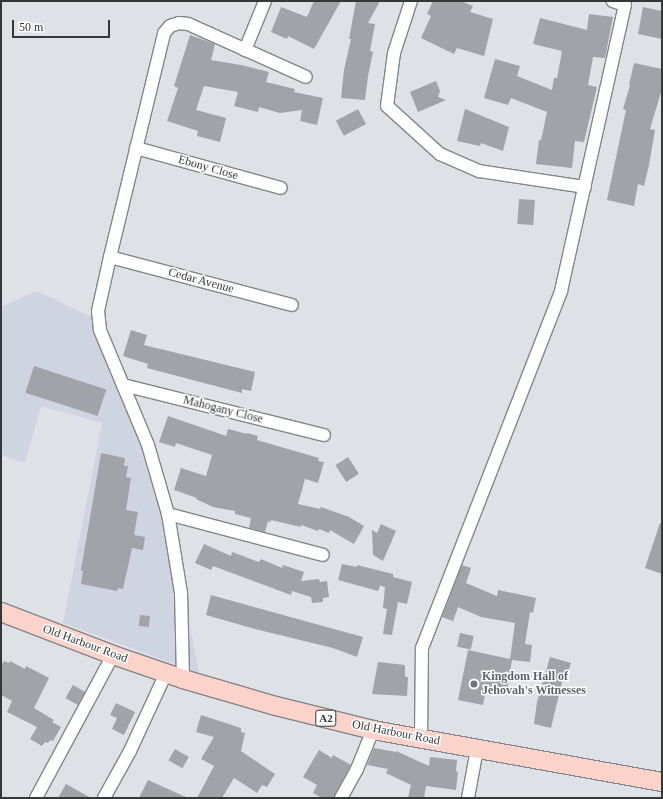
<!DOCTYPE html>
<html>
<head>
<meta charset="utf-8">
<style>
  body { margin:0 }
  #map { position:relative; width:663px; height:799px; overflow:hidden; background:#dee1e6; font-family:"Times New Roman",serif }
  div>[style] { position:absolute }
  .built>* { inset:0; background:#ced5e1 }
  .building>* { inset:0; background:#a0a3a7; transform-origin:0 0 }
  .roads { filter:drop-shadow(1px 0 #828589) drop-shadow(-1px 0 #828589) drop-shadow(0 1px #828589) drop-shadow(0 -1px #828589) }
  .street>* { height:12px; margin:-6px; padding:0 6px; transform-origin:6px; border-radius:6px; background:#fff }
  .primary>* { height:18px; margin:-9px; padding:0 9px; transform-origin:9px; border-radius:9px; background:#fbd3ca }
  .dots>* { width:11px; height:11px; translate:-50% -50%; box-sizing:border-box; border:2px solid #fff; border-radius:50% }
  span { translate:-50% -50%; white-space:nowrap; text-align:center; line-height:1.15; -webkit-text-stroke:3px #fff; paint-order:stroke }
  .shield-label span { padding:1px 3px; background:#fff; border:1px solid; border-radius:3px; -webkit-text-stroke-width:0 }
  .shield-label { font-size:11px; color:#353638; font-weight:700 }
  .street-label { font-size:12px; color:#353638 }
  .worship-label { font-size:12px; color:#5b616d; font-weight:700 }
  .left { translate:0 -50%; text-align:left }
  .frame { position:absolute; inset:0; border:2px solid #353638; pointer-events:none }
  .scale { position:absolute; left:12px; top:20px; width:98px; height:18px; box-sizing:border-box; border:2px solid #353638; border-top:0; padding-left:5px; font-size:12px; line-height:14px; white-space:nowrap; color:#353638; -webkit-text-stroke:3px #fff; paint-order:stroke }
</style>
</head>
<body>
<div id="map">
  <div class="built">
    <i style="clip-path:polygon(37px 291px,104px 323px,158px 456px,199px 673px,63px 623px,102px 423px,41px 406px,25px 463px,1px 455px,1px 307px)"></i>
  </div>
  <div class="building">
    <i style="clip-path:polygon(314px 1px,341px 1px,314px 49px,288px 36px,287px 39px,271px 32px,281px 7px,307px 17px)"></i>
    <i style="clip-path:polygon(356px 1px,380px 1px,368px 23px,375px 24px,370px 51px,373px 52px,368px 76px,365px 100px,341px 98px,344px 70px,351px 39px,349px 39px)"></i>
    <i style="clip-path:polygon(433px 1px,461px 1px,473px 6px,470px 12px,493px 19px,484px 56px,457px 48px,454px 54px,421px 38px,431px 16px,427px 14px)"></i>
    <i style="clip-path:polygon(643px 7px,662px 11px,662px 39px,638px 34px)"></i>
    <i style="clip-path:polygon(589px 14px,613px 17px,605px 58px,593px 57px,588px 85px,597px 87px,584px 142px,575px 141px,572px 168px,536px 164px,539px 140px,541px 140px,547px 112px,511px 98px,508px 105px,484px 98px,495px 59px,520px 66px,517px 76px,552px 90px,554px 78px,557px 78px,562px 51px,533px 44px,540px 18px,587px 30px)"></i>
    <i style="clip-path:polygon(190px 35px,215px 44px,211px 60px,241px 65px,269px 72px,266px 82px,295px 89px,294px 92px,323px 98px,317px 125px,300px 121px,302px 110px,280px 113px,259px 107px,258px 112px,234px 106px,238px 92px,204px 86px,196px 110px,226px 118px,220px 142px,197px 136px,198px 131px,167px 121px,178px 88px,174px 86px)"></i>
    <i style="clip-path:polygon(634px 63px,662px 69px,662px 89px,650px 129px,655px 130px,649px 165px,644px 186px,638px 184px,634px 206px,607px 200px,626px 110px,623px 109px,630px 85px,629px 85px)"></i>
    <i style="clip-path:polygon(436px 81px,440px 91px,438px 97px,446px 100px,418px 112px,410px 92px)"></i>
    <i style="left:358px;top:109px;width:17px;height:25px;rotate:62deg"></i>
    <i style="clip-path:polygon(465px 109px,509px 127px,503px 151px,481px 143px,480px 146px,457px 141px)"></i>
    <i style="left:519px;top:199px;width:16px;height:25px;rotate:4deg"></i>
    <i style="clip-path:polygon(131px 330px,147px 335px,144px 345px,255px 372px,251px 391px,242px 389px,242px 393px,147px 368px,148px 364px,123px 356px)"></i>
    <i style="left:34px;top:366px;width:76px;height:28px;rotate:18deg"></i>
    <i style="clip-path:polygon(168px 416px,226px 436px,228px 429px,247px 434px,247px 433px,258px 436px,257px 440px,319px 458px,318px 461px,324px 462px,318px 483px,305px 479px,298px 504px,320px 509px,321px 507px,349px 517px,364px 526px,354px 544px,330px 530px,329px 533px,319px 529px,318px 531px,301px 525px,301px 527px,271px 520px,271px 522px,268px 521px,265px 532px,249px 528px,251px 518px,235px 514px,235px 511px,213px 507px,196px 499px,197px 498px,174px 490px,181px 468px,206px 476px,212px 455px,176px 443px,175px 447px,159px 442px)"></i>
    <i style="clip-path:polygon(101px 453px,125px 458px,124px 466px,128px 466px,126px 477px,131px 478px,126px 510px,138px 512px,134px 535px,145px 537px,143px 550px,132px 548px,123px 589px,118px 588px,117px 591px,81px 584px,83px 571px,81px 570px)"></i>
    <i style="left:348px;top:457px;width:20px;height:15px;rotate:57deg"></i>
    <i style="clip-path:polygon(660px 523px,662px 523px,662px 574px,645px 568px)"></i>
    <i style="clip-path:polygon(381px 524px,396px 531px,383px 561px,373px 555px,372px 530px,377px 533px)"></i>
    <i style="clip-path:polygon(204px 544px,231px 556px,232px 552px,259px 562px,261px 559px,282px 568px,283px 565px,304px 572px,301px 581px,319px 579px,320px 582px,327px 581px,329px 597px,323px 598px,323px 602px,312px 603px,311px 597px,292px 591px,291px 595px,213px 566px,211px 570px,195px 563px)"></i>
    <i style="clip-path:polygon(342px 564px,357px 567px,357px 565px,393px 574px,393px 577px,412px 582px,407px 604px,398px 602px,392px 635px,383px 634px,387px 609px,383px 608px,385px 587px,381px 586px,381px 584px,378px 591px,338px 580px)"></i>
    <i style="clip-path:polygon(462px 565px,471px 568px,466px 583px,497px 596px,498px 590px,536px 598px,533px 613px,530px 612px,525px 644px,532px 645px,530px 662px,512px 660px,507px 692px,486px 689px,483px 705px,458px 700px,468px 650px,510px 659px,515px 623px,481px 617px,458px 607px,453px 621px,442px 617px)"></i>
    <i style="clip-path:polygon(211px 595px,363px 637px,357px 657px,333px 648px,255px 629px,206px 615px)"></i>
    <i style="left:140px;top:615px;width:10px;height:11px;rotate:6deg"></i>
    <i style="left:460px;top:633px;width:14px;height:14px;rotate:12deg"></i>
    <i style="clip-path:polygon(550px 657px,571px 663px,567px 675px,564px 674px,551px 728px,534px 724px,537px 702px)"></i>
    <i style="clip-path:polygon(4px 661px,9px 663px,10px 661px,25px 669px,26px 666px,49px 678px,34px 708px,54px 720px,52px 722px,61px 727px,53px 741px,50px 740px,48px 743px,45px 742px,42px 746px,30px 739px,37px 727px,7px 712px,12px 701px,1px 695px,1px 666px)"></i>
    <i style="clip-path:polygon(378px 662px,405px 665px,405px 677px,408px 677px,407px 696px,372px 694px)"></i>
    <i style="left:73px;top:685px;width:14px;height:15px;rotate:30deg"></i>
    <i style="clip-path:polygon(116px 703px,135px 712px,124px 735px,112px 729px,117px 718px,110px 715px)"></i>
    <i style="clip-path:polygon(201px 715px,241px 728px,241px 732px,245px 733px,241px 751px,275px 774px,267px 787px,262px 785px,257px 793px,234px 778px,222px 798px,197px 798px,214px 766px,201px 759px,214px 737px,196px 732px)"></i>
    <i style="clip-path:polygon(374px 748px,396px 752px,396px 751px,429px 766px,430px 757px,457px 760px,456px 771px,458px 772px,456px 790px,426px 786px,424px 798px,408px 798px,411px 785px,386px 773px,388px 769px,367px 765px)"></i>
    <i style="left:175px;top:749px;width:16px;height:13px;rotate:30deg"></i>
    <i style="clip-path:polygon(319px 750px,332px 758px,333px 755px,351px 765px,333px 798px,322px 798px,313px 793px,317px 785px,303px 777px)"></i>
    <i style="clip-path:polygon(148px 780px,188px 798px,139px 798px)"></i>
    <i style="clip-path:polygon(66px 784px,91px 798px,58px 798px)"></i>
  </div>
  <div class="roads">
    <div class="street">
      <i style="left:411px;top:1px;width:55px;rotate:108.1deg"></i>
      <i style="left:394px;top:53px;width:53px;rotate:97.5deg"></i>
      <i style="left:387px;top:106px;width:72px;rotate:42.2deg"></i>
      <i style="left:440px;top:154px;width:43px;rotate:23.6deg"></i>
      <i style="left:479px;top:171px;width:107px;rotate:8.6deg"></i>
      <i style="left:245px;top:50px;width:53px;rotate:-67.8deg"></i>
      <i style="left:136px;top:148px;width:150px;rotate:15.4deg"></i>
      <i style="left:110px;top:257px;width:188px;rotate:14.8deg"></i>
      <i style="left:123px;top:385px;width:207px;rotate:14deg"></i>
      <i style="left:168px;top:514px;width:160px;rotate:14.8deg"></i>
      <i style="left:183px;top:679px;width:86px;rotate:-91.3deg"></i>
      <i style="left:181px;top:593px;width:80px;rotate:-99.3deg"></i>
      <i style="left:168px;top:514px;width:72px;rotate:-106.2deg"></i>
      <i style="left:148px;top:445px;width:125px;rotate:-112.7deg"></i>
      <i style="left:100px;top:330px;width:19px;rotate:-96deg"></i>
      <i style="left:98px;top:311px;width:55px;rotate:-77.5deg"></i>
      <i style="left:110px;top:257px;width:230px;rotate:-76.4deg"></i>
      <i style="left:164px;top:33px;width:9px;rotate:-49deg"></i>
      <i style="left:170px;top:26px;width:9px;rotate:-18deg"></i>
      <i style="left:179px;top:23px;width:9px;rotate:6deg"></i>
      <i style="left:188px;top:24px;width:129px;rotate:24.2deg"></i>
      <i style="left:421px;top:739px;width:91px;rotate:-89.4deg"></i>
      <i style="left:422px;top:648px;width:383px;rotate:-68.7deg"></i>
      <i style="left:561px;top:291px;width:293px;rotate:-77.4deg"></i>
      <i style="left:625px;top:5px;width:13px;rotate:-162deg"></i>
      <i style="left:36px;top:798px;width:162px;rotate:-61.7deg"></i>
      <i style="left:104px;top:798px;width:54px;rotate:-61deg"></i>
      <i style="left:130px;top:751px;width:86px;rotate:-65.2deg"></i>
      <i style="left:341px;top:798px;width:33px;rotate:-61deg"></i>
      <i style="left:357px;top:769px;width:42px;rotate:-67.7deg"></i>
      <i style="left:468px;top:798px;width:50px;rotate:-79.6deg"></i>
    </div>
    <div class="primary">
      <i style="left:1px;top:612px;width:120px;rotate:21deg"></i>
      <i style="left:113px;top:655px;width:74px;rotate:18.9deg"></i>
      <i style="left:183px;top:679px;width:97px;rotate:16.2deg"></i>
      <i style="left:276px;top:706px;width:100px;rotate:13.9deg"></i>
      <i style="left:373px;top:730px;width:294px;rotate:10.2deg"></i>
    </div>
  </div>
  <div class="dots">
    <i style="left:474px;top:684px;background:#6b7280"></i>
  </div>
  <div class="shield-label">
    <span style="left:326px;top:718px">A2</span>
  </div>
  <div class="street-label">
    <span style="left:208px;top:168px;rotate:16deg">Ebony Close</span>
    <span style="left:201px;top:281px;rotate:15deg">Cedar Avenue</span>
    <span style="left:223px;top:410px;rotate:14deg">Mahogany Close</span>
    <span style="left:85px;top:644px;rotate:20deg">Old Harbour Road</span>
    <span style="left:396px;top:733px;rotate:11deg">Old Harbour Road</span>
  </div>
  <div class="worship-label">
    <span class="left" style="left:482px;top:684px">Kingdom Hall of<br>Jehovah's Witnesses</span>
  </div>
  <div class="frame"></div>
  <div class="scale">50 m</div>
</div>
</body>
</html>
